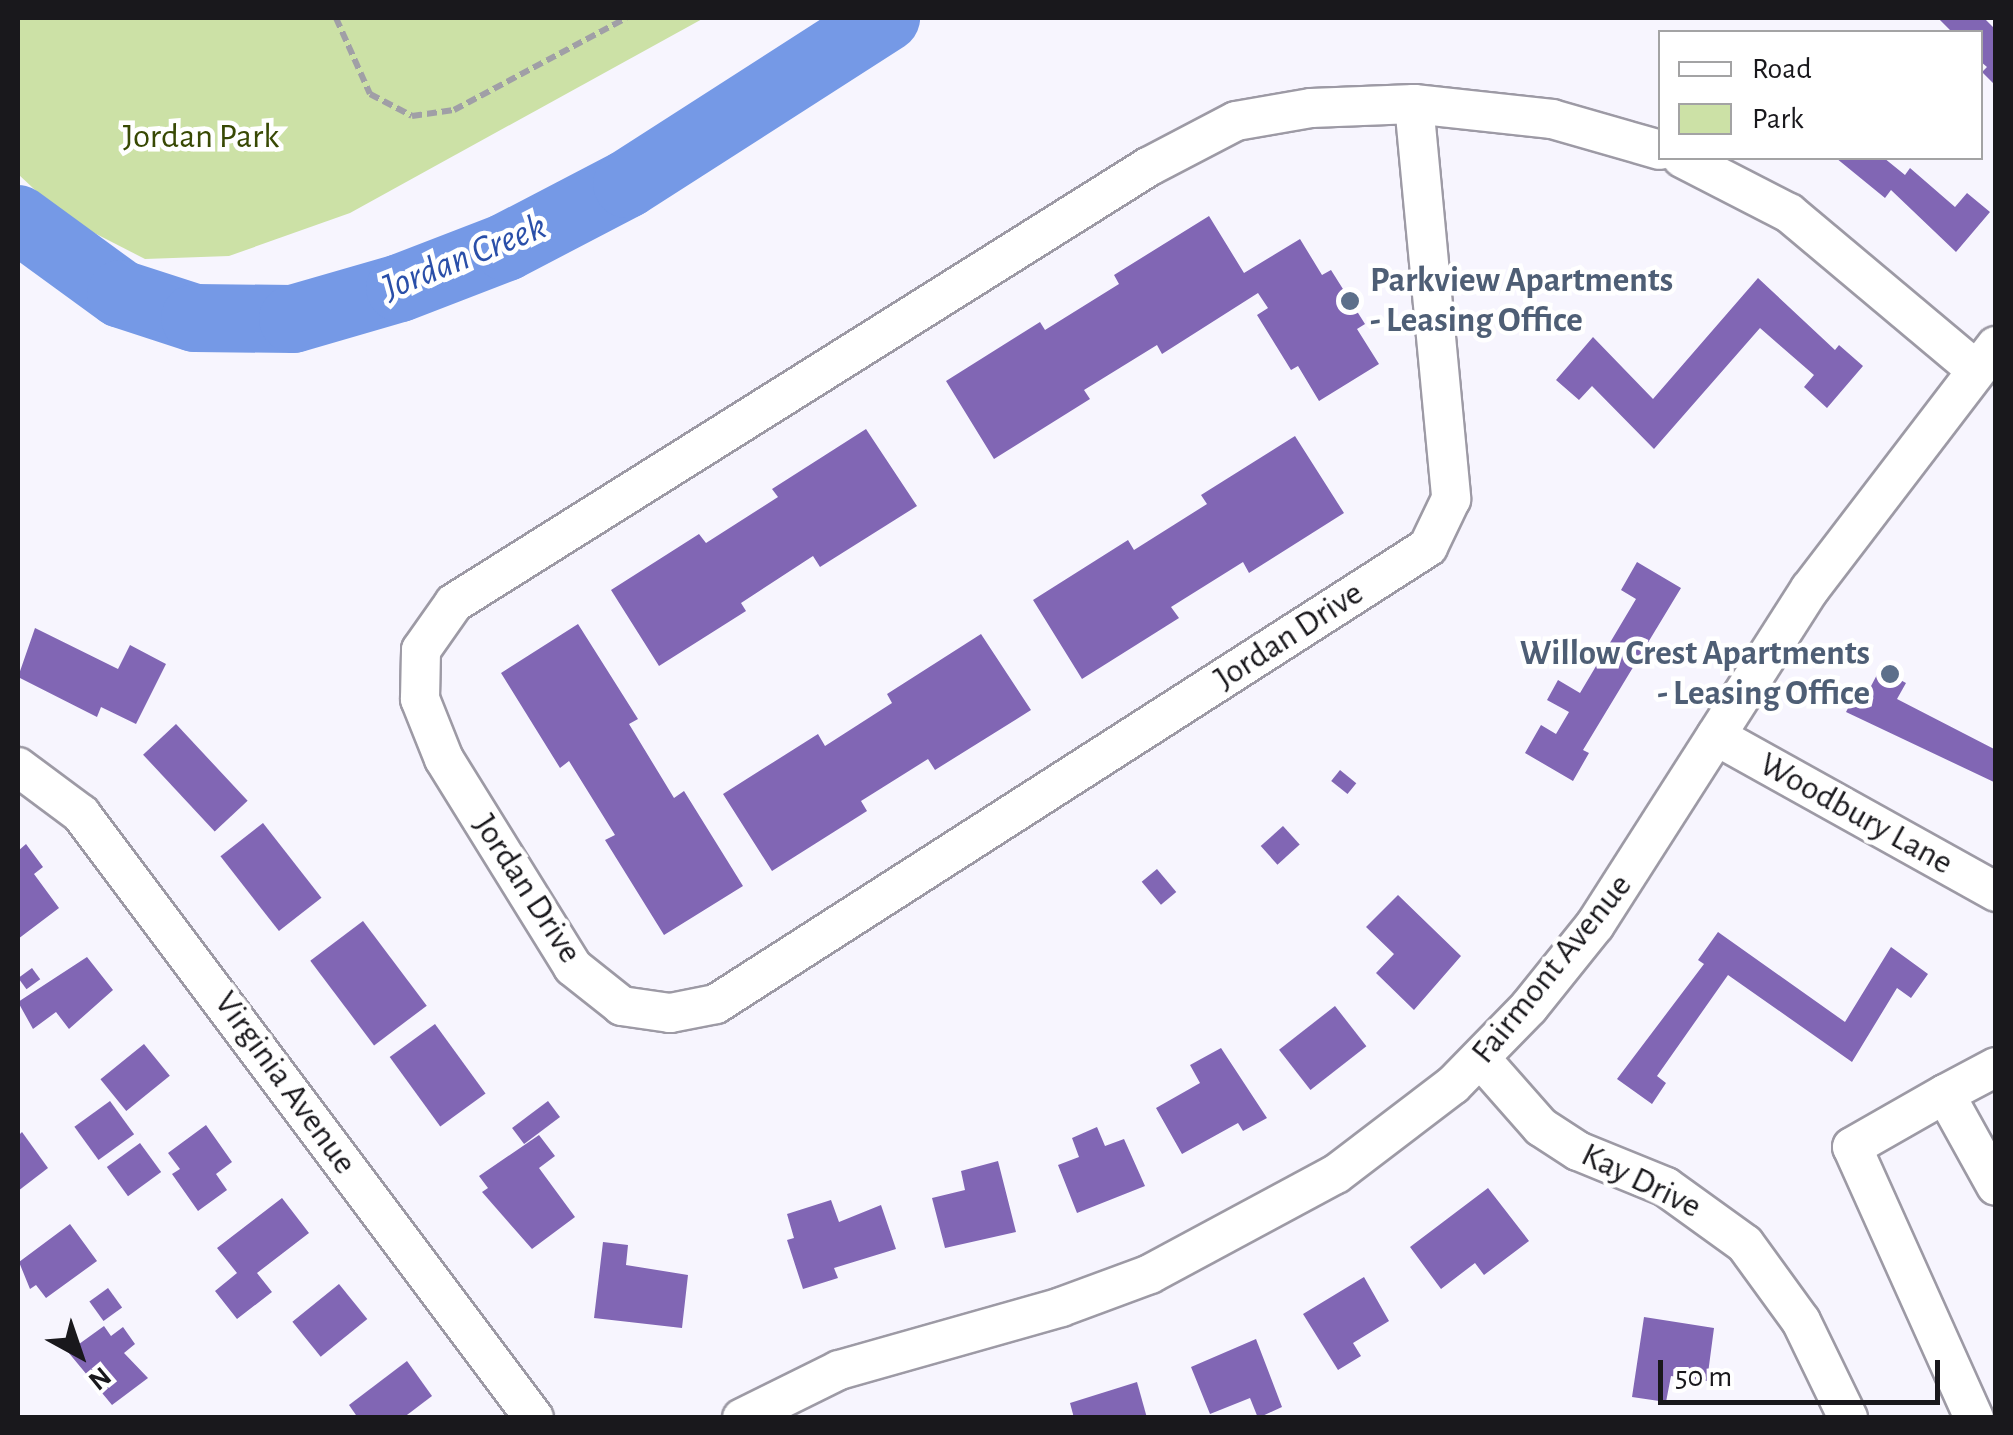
<!DOCTYPE html>
<html>
<head>
<meta charset="utf-8">
<style>
  body { margin:0 }
  #map { position:relative; width:2013px; height:1435px; overflow:hidden; background:#f7f5fe; font-family:"Alegreya Sans",sans-serif }
  div>[style] { position:absolute }
  .green>* { inset:0; background:#cce1a6 }
  .river>* { height:68px; margin:-34px; padding:0 34px; transform-origin:34px; border-radius:34px; background:#7599e6 }
  .building>* { inset:0; background:#8166b4; transform-origin:0 0 }
  .path>* { height:6px; margin-top:-3px; transform-origin:0; background:repeating-linear-gradient(90deg,#a09fa6 0 10px,transparent 0 15px) }
  .roads { filter:drop-shadow(2px 0 #9d9aa5) drop-shadow(-2px 0 #9d9aa5) drop-shadow(0 2px #9d9aa5) drop-shadow(0 -2px #9d9aa5) }
  .minor>* { height:38px; margin:-19px; padding:0 19px; transform-origin:19px; border-radius:19px; background:#fff }
  .dots>* { width:28px; height:28px; translate:-50% -50%; box-sizing:border-box; border:5px solid #fff; border-radius:50% }
  span { translate:-50% -50%; white-space:nowrap; text-align:center; line-height:1.15; -webkit-text-stroke:9px #fff; paint-order:stroke }
  .park-label { font-size:35px; color:#384904 }
  .service-label { font-size:35px; color:#4e5e75; font-weight:700 }
  .left { translate:0 -50%; text-align:left }
  .right { translate:-100% -50%; text-align:right }
  .street-label { font-size:35px; color:#19181c }
  .water-label { font-size:38px; color:#2a4fa9; font-style:italic }
  .frame { position:absolute; inset:0; border:20px solid #19181c; pointer-events:none }
  .legend { position:absolute; left:1658px; top:30px; width:325px; height:130px; box-sizing:border-box; background:#fff; border:2px solid #a3a3a4; margin:0; padding:12px 18px; list-style:none; font-size:30px; color:#19181c }
  .legend li { display:flex; align-items:center; gap:20px; height:50px }
  .legend b { width:50px; border:2px solid #a3a3a4 }
  .north { position:absolute; left:30px; top:1305px; width:100px; height:100px; -webkit-text-stroke:8px #fff; paint-order:stroke; rotate:140deg; font-size:28px; font-weight:700; line-height:40px; text-align:center; color:#19181c }
  .north::after { content:''; display:block; margin:auto; width:35px; height:45px; background:#19181c; clip-path:polygon(50% 0,100% 100%,50% 72%,0 100%) }
  .scale { position:absolute; left:1658px; top:1360px; width:282px; height:45px; box-sizing:border-box; border:5px solid #19181c; border-top:0; padding-left:12px; font-size:30px; line-height:35px; white-space:nowrap; color:#19181c; -webkit-text-stroke:8px #fff; paint-order:stroke }
</style>
</head>
<body>
<div id="map">
  <div class="green">
    <i style="clip-path:polygon(18px 18px,704px 18px,350px 213px,229px 256px,145px 259px,65px 218px,18px 174px)"></i>
  </div>
  <div class="river">
    <i style="left:18px;top:219px;width:127px;rotate:36.1deg"></i>
    <i style="left:121px;top:294px;width:78px;rotate:18deg"></i>
    <i style="left:195px;top:318px;width:98px;rotate:0.6deg"></i>
    <i style="left:293px;top:319px;width:111px;rotate:-16.2deg"></i>
    <i style="left:400px;top:288px;width:114px;rotate:-21.1deg"></i>
    <i style="left:506px;top:247px;width:136px;rotate:-27.5deg"></i>
    <i style="left:627px;top:184px;width:308px;rotate:-32.7deg"></i>
  </div>
  <div class="building">
    <i style="clip-path:polygon(1938px 18px,1984px 18px,1996px 30px,1996px 86px,1982px 72px,1987px 67px,1980px 61px,1980px 32px,1952px 32px)"></i>
    <i style="clip-path:polygon(1836px 158px,1884px 158px,1905px 175px,1910px 168px,1955px 207px,1967px 193px,1990px 212px,1956px 252px,1891px 190px,1885px 198px)"></i>
    <i style="clip-path:polygon(1209px 216px,1244px 273px,1300px 239px,1322px 275px,1331px 270px,1365px 324px,1357px 329px,1379px 364px,1319px 401px,1298px 366px,1291px 370px,1257px 315px,1268px 308px,1258px 293px,1162px 354px,1157px 345px,1084px 390px,1090px 399px,994px 459px,946px 381px,1040px 322px,1045px 330px,1119px 284px,1114px 275px)"></i>
    <i style="clip-path:polygon(1758px 278px,1835px 350px,1839px 345px,1863px 366px,1827px 408px,1804px 387px,1814px 375px,1760px 328px,1654px 449px,1592px 386px,1579px 400px,1556px 380px,1593px 337px,1653px 399px)"></i>
    <i style="clip-path:polygon(866px 429px,917px 506px,820px 567px,813px 556px,741px 603px,746px 611px,659px 666px,611px 590px,699px 534px,706px 543px,778px 497px,772px 489px)"></i>
    <i style="clip-path:polygon(1295px 436px,1344px 513px,1249px 573px,1243px 562px,1171px 607px,1179px 618px,1082px 679px,1033px 600px,1128px 540px,1134px 550px,1207px 504px,1201px 495px)"></i>
    <i style="clip-path:polygon(1637px 562px,1681px 588px,1583px 750px,1589px 753px,1573px 781px,1525px 753px,1541px 725px,1556px 734px,1569px 712px,1547px 700px,1558px 680px,1580px 693px,1636px 599px,1621px 590px)"></i>
    <i style="clip-path:polygon(578px 624px,638px 719px,629px 724px,674px 798px,684px 791px,743px 886px,664px 935px,605px 840px,615px 835px,569px 761px,560px 768px,501px 673px)"></i>
    <i style="clip-path:polygon(35px 628px,118px 669px,130px 645px,166px 664px,136px 724px,101px 707px,97px 717px,18px 677px)"></i>
    <i style="clip-path:polygon(981px 634px,1031px 710px,935px 770px,928px 759px,861px 801px,867px 811px,772px 871px,723px 794px,818px 734px,825px 746px,892px 703px,887px 694px)"></i>
    <i style="clip-path:polygon(1880px 669px,1906px 683px,1897px 699px,1996px 750px,1996px 783px,1846px 712px,1861px 683px,1870px 688px)"></i>
    <i style="left:176px;top:724px;width:105px;height:45px;rotate:47deg"></i>
    <i style="left:1340px;top:770px;width:21px;height:14px;rotate:39deg"></i>
    <i style="left:263px;top:823px;width:95px;height:54px;rotate:52deg"></i>
    <i style="left:1283px;top:826px;width:25px;height:30px;rotate:48deg"></i>
    <i style="clip-path:polygon(26px 844px,43px 867px,34px 874px,59px 908px,18px 939px,18px 851px)"></i>
    <i style="left:1157px;top:869px;width:30px;height:20px;rotate:50deg"></i>
    <i style="clip-path:polygon(1398px 895px,1461px 956px,1414px 1010px,1376px 973px,1394px 954px,1366px 927px)"></i>
    <i style="left:363px;top:921px;width:106px;height:66px;rotate:53deg"></i>
    <i style="clip-path:polygon(1718px 932px,1845px 1022px,1891px 947px,1928px 974px,1911px 998px,1897px 988px,1852px 1062px,1728px 975px,1657px 1076px,1666px 1083px,1652px 1104px,1617px 1079px,1704px 964px,1698px 960px)"></i>
    <i style="clip-path:polygon(87px 957px,113px 990px,69px 1029px,56px 1012px,33px 1029px,18px 1002px)"></i>
    <i style="left:32px;top:968px;width:14px;height:17px;rotate:54deg"></i>
    <i style="left:1335px;top:1006px;width:51px;height:71px;rotate:52deg"></i>
    <i style="left:435px;top:1024px;width:86px;height:56px;rotate:54deg"></i>
    <i style="left:144px;top:1044px;width:41px;height:56px;rotate:51deg"></i>
    <i style="clip-path:polygon(1221px 1048px,1267px 1118px,1243px 1131px,1238px 1123px,1182px 1154px,1156px 1108px,1200px 1083px,1190px 1065px)"></i>
    <i style="left:110px;top:1101px;width:41px;height:44px;rotate:54deg"></i>
    <i style="left:548px;top:1101px;width:20px;height:45px;rotate:53deg"></i>
    <i style="clip-path:polygon(206px 1125px,232px 1162px,216px 1174px,227px 1190px,198px 1211px,172px 1174px,180px 1169px,168px 1153px)"></i>
    <i style="clip-path:polygon(1097px 1127px,1105px 1146px,1124px 1139px,1145px 1186px,1077px 1213px,1058px 1165px,1079px 1157px,1072px 1138px)"></i>
    <i style="clip-path:polygon(22px 1132px,48px 1168px,18px 1191px,18px 1136px)"></i>
    <i style="clip-path:polygon(539px 1135px,555px 1156px,539px 1168px,575px 1217px,532px 1249px,482px 1192px,488px 1188px,479px 1176px)"></i>
    <i style="left:140px;top:1143px;width:36px;height:41px;rotate:54deg"></i>
    <i style="clip-path:polygon(998px 1161px,1016px 1232px,945px 1248px,932px 1198px,965px 1190px,961px 1171px)"></i>
    <i style="clip-path:polygon(1488px 1188px,1529px 1241px,1484px 1275px,1475px 1263px,1441px 1289px,1410px 1247px)"></i>
    <i style="clip-path:polygon(282px 1198px,309px 1233px,257px 1273px,272px 1292px,237px 1319px,215px 1291px,237px 1273px,217px 1248px)"></i>
    <i style="clip-path:polygon(831px 1200px,839px 1222px,881px 1205px,896px 1249px,834px 1268px,838px 1278px,803px 1289px,787px 1240px,794px 1238px,787px 1214px)"></i>
    <i style="clip-path:polygon(70px 1224px,97px 1261px,46px 1298px,36px 1285px,30px 1289px,19px 1262px)"></i>
    <i style="clip-path:polygon(603px 1242px,628px 1245px,626px 1265px,688px 1275px,682px 1328px,594px 1318px)"></i>
    <i style="clip-path:polygon(1364px 1277px,1389px 1321px,1353px 1343px,1361px 1356px,1338px 1370px,1303px 1314px)"></i>
    <i style="left:339px;top:1284px;width:45px;height:60px;rotate:51deg"></i>
    <i style="left:108px;top:1288px;width:24px;height:23px;rotate:54deg"></i>
    <i style="clip-path:polygon(1644px 1317px,1714px 1328px,1707px 1381px,1671px 1376px,1666px 1402px,1632px 1397px)"></i>
    <i style="clip-path:polygon(104px 1326px,111px 1336px,123px 1327px,135px 1344px,124px 1353px,148px 1378px,112px 1405px,68px 1352px)"></i>
    <i style="clip-path:polygon(1256px 1339px,1282px 1407px,1258px 1418px,1250px 1398px,1210px 1414px,1191px 1367px)"></i>
    <i style="clip-path:polygon(407px 1361px,432px 1396px,403px 1418px,358px 1418px,349px 1405px)"></i>
    <i style="clip-path:polygon(1137px 1382px,1147px 1418px,1074px 1418px,1070px 1403px)"></i>
  </div>
  <div class="path">
    <i style="left:336px;top:18px;width:83px;rotate:65.9deg"></i>
    <i style="left:370px;top:94px;width:47px;rotate:27.6deg"></i>
    <i style="left:412px;top:116px;width:42px;rotate:-8.1deg"></i>
    <i style="left:454px;top:110px;width:195px;rotate:-28.1deg"></i>
  </div>
  <div class="roads">
    <div class="minor">
      <i style="left:1414px;top:104px;width:397px;rotate:84.6deg"></i>
      <i style="left:1451px;top:499px;width:53px;rotate:115.6deg"></i>
      <i style="left:1428px;top:547px;width:846px;rotate:147.31deg"></i>
      <i style="left:716px;top:1004px;width:47px;rotate:168.9deg"></i>
      <i style="left:670px;top:1013px;width:49px;rotate:-171.7deg"></i>
      <i style="left:622px;top:1006px;width:63px;rotate:-141.5deg"></i>
      <i style="left:573px;top:967px;width:245px;rotate:-121.8deg"></i>
      <i style="left:444px;top:759px;width:65px;rotate:-111.8deg"></i>
      <i style="left:420px;top:699px;width:49px;rotate:-88.8deg"></i>
      <i style="left:421px;top:650px;width:57px;rotate:-54.9deg"></i>
      <i style="left:454px;top:603px;width:820px;rotate:-32.14deg"></i>
      <i style="left:1148px;top:167px;width:99px;rotate:-27.6deg"></i>
      <i style="left:1236px;top:121px;width:76px;rotate:-9.8deg"></i>
      <i style="left:1311px;top:108px;width:103px;rotate:-2.2deg"></i>
      <i style="left:1414px;top:104px;width:139px;rotate:6.2deg"></i>
      <i style="left:1552px;top:119px;width:112px;rotate:16deg"></i>
      <i style="left:1682px;top:158px;width:120px;rotate:27.2deg"></i>
      <i style="left:1789px;top:213px;width:244px;rotate:40deg"></i>
      <i style="left:1716px;top:736px;width:321px;rotate:29.1deg"></i>
      <i style="left:18px;top:767px;width:79px;rotate:36.7deg"></i>
      <i style="left:81px;top:814px;width:755px;rotate:53.13deg"></i>
      <i style="left:1481px;top:1059px;width:91px;rotate:48.6deg"></i>
      <i style="left:1541px;top:1127px;width:44px;rotate:33deg"></i>
      <i style="left:1578px;top:1151px;width:95px;rotate:22.2deg"></i>
      <i style="left:1666px;top:1187px;width:97px;rotate:35.8deg"></i>
      <i style="left:1745px;top:1244px;width:95px;rotate:54deg"></i>
      <i style="left:1801px;top:1321px;width:108px;rotate:64.1deg"></i>
      <i style="left:1945px;top:1094px;width:58px;rotate:-27.9deg"></i>
      <i style="left:742px;top:1418px;width:108px;rotate:-26.3deg"></i>
      <i style="left:839px;top:1370px;width:231px;rotate:-15.8deg"></i>
      <i style="left:1061px;top:1307px;width:95px;rotate:-20.3deg"></i>
      <i style="left:1150px;top:1274px;width:211px;rotate:-28.3deg"></i>
      <i style="left:1336px;top:1174px;width:147px;rotate:-37.3deg"></i>
      <i style="left:1453px;top:1085px;width:109px;rotate:-45.7deg"></i>
      <i style="left:1529px;top:1007px;width:105px;rotate:-51.2deg"></i>
      <i style="left:1595px;top:925px;width:399px;rotate:-57.4deg"></i>
      <i style="left:1810px;top:589px;width:306px;rotate:-52.6deg"></i>
      <i style="left:1974px;top:1418px;width:297px;rotate:-114.2deg"></i>
      <i style="left:1852px;top:1147px;width:107px;rotate:-29.7deg"></i>
      <i style="left:1945px;top:1094px;width:105px;rotate:61deg"></i>
    </div>
  </div>
  <div class="dots">
    <i style="left:1350px;top:301px;background:#5c6f8a"></i>
    <i style="left:1890px;top:674px;background:#5c6f8a"></i>
  </div>
  <div class="park-label">
    <span style="left:201px;top:137px">Jordan Park</span>
  </div>
  <div class="service-label">
    <span class="left" style="left:1370px;top:301px">Parkview Apartments<br>- Leasing Office</span>
    <span class="right" style="left:1870px;top:674px">Willow Crest Apartments<br>- Leasing Office</span>
  </div>
  <div class="street-label">
    <span style="left:1289px;top:636px;rotate:-33deg">Jordan Drive</span>
    <span style="left:1856px;top:814px;rotate:29deg">Woodbury Lane</span>
    <span style="left:527px;top:889px;rotate:57deg">Jordan Drive</span>
    <span style="left:1552px;top:969px;rotate:-51deg">Fairmont Avenue</span>
    <span style="left:285px;top:1083px;rotate:54deg">Virginia Avenue</span>
    <span style="left:1641px;top:1181px;rotate:26deg">Kay Drive</span>
  </div>
  <div class="water-label">
    <span style="left:465px;top:258px;rotate:-22deg">Jordan Creek</span>
  </div>
  <div class="frame"></div>
  <ul class="legend">
  <li><b style="height:12px;background:#fff"></b>Road</li>
  <li><b style="height:28px;background:#cce1a6"></b>Park</li>
  </ul>
  <div class="north">N</div>
  <div class="scale">50 m</div>
</div>
</body>
</html>
